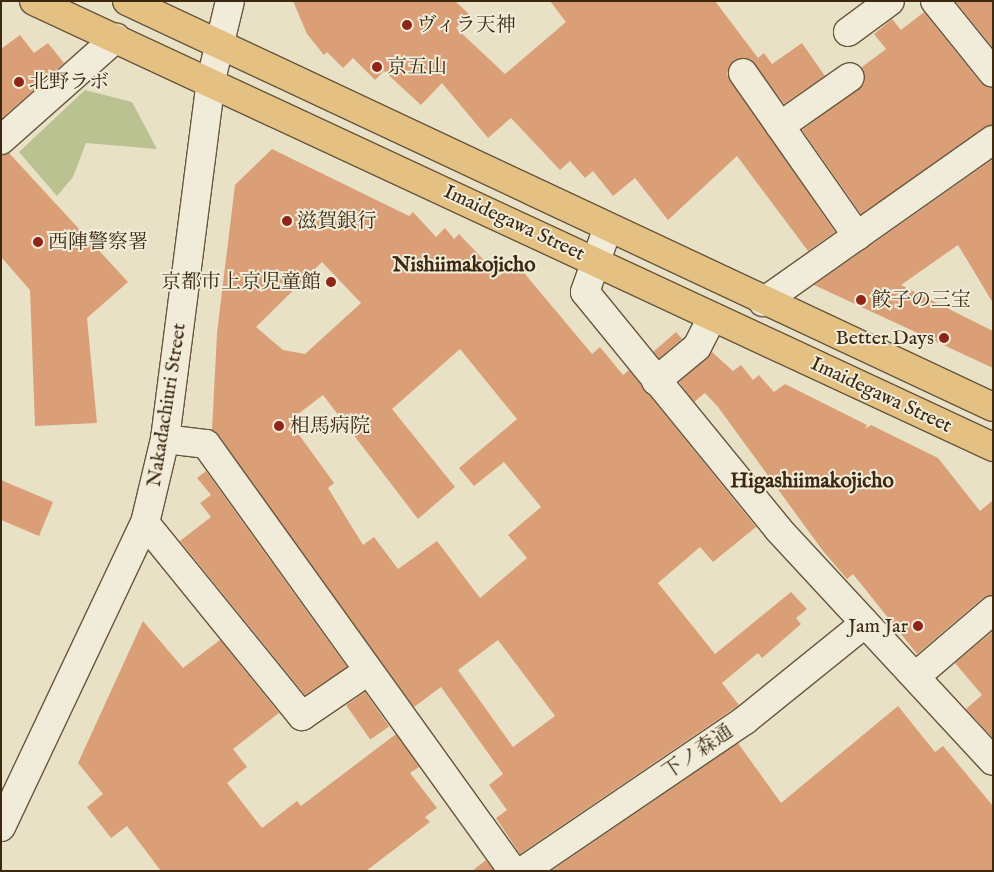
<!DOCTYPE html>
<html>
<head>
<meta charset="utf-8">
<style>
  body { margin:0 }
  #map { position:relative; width:994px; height:872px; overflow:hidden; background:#e9e1c5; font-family:"IM FELL English","Noto Serif JP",serif }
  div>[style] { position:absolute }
  .green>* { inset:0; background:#bac292 }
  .building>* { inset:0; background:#db9f78; transform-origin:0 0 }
  .roads { filter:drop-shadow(1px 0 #67563d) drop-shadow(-1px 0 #67563d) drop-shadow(0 1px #67563d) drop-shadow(0 -1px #67563d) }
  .minor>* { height:28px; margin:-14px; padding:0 14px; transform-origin:14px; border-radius:14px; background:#f1ecd9 }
  .major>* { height:28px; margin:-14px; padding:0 14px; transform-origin:14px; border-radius:14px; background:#e4c082 }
  .dots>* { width:14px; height:14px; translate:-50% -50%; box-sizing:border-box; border:2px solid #f1ecd9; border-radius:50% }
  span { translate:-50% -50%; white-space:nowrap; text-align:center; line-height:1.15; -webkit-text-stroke:4px #f1ecd9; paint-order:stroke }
  .poi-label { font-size:20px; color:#3c2810 }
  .left { translate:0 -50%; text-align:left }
  .right { translate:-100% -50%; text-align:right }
  .street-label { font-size:20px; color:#3c2810 }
  .neighbourhood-label { font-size:21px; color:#3c2810; font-weight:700 }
  .frame { position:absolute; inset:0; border:2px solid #3c2810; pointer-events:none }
</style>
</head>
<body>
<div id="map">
  <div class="green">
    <i style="clip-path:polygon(85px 90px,132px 102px,157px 149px,86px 143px,73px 177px,57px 196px,19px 152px)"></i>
  </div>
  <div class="building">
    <i style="clip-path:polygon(293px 1px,455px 1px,469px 14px,456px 28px,505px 74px,566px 22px,550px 1px,715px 1px,758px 58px,764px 53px,772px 64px,802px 43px,825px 76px,784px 104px,750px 59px,734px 60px,727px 74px,835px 232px,808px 251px,737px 156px,668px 220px,635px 178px,613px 196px,593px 171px,585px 178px,570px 161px,560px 170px,511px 118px,488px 138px,442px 83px,421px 105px,384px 71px,375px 80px,353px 58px,343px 68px,327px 52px,324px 55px,307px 34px)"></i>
    <i style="clip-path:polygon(955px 1px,993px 1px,993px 48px)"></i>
    <i style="clip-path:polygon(924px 12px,981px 83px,993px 88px,993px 125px,861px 214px,802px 130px,864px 84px,862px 67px,886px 49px,874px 34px,892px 19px,901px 30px)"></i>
    <i style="clip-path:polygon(20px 35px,34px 53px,48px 43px,64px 63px,1px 119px,1px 49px)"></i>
    <i style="clip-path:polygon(evenodd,272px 149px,409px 216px,413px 212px,436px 237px,445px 228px,454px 239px,459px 234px,499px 276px,515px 262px,592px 354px,600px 347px,623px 375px,629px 370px,756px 527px,713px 562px,700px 547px,658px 583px,715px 654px,791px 592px,807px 609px,796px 618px,801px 624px,777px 645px,762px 658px,758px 653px,722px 683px,739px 705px,520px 854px,496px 818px,507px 810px,489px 785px,503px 774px,441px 687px,414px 707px,212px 430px,217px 333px,235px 185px,272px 149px,322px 262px,361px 303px,305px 354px,283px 350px,256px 327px,322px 262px,272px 149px,460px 349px,517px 419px,459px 468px,474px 486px,504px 462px,541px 507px,508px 535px,527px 558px,480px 598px,437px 541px,398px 569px,374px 537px,363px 545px,328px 488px,334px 483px,289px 421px,323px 395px,418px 519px,455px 487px,392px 409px,460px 349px,272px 149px,498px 640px,555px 716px,513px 747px,458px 670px,498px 640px)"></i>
    <i style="clip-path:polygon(9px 153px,128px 282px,87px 318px,97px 423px,35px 426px,30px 290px,1px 257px,1px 155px)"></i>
    <i style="clip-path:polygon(993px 159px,993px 303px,958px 245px,901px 285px,993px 331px,993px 368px,814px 285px)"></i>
    <i style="left:676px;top:332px;width:9px;height:30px;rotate:49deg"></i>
    <i style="clip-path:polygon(712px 352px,733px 371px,741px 365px,753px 380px,759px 375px,774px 392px,785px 384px,867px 425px,865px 429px,871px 425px,938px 458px,980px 511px,993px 500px,993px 595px,983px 598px,917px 654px,853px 574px,847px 579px,823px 551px,718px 407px,705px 393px,694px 402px,679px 382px)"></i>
    <i style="clip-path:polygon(206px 471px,347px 667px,305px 695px,180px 541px,211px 517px,200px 503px,211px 495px,197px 478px)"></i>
    <i style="clip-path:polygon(1px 480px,53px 502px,39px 536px,1px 520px)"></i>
    <i style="clip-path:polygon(143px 621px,183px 668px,220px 640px,279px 713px,233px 749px,247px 767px,227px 783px,262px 828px,297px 801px,301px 806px,396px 734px,419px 767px,410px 773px,437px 808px,425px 817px,430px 822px,366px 871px,161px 871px,127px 826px,111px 838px,87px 807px,103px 794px,78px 763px)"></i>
    <i style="clip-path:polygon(993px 631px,993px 738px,966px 709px,982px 695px,955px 663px)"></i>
    <i style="left:365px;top:692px;width:42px;height:23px;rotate:55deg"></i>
    <i style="clip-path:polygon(898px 706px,935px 752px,943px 746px,993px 806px,993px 871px,551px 871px,738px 743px,781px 803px)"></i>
    <i style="clip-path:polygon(486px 860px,494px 871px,472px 871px)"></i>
  </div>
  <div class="roads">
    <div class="minor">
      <i style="left:935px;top:1px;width:92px;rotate:51.1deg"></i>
      <i style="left:848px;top:32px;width:52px;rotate:-36.4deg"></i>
      <i style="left:743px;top:73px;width:199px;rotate:55deg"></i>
      <i style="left:780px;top:126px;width:85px;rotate:-35deg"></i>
      <i style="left:1px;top:140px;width:154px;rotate:-41.6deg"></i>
      <i style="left:608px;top:227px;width:69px;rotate:109.5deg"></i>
      <i style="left:585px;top:292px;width:306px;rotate:50.8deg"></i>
      <i style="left:778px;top:529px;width:316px;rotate:47.2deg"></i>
      <i style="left:763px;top:302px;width:281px;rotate:-35.2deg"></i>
      <i style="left:656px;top:381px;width:53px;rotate:-39.7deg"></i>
      <i style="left:697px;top:347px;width:34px;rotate:-63deg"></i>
      <i style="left:165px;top:439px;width:41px;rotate:7deg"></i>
      <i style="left:206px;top:444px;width:526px;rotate:54.29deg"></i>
      <i style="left:145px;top:523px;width:249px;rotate:50.9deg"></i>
      <i style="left:302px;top:716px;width:80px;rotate:-34.3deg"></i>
      <i style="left:916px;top:676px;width:101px;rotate:-40.6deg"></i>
      <i style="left:1px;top:827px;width:336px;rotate:-64.7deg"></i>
      <i style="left:145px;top:523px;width:86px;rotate:-76.6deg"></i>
      <i style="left:165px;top:439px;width:362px;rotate:-82.7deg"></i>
      <i style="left:211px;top:80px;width:81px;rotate:-76.5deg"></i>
      <i style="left:523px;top:871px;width:268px;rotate:-34.2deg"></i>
      <i style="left:745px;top:720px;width:154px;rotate:-38.9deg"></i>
    </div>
    <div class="major">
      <i style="left:34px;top:1px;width:1058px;rotate:24.94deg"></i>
      <i style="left:127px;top:1px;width:956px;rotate:25.12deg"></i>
    </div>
  </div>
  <div class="dots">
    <i style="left:407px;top:25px;background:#8f2418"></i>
    <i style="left:377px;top:67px;background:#8f2418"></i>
    <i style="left:19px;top:82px;background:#8f2418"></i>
    <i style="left:287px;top:221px;background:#8f2418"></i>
    <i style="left:38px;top:242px;background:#8f2418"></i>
    <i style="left:331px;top:282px;background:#8f2418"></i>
    <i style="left:861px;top:300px;background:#8f2418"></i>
    <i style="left:944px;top:338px;background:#8f2418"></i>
    <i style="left:279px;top:426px;background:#8f2418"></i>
    <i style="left:918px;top:626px;background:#8f2418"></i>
  </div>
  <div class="poi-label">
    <span class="left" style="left:417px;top:25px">ヴィラ天神</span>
    <span class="left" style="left:387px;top:67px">京五山</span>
    <span class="left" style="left:29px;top:82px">北野ラボ</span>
    <span class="left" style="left:297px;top:221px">滋賀銀行</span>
    <span class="left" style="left:48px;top:242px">西陣警察署</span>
    <span class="right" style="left:321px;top:282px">京都市上京児童館</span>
    <span class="left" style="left:871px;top:300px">餃子の三宝</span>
    <span class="right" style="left:934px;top:338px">Better Days</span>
    <span class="left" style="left:290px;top:426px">相馬病院</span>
    <span class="right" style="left:908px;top:626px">Jam Jar</span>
  </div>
  <div class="street-label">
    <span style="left:514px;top:223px;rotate:25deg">Imaidegawa Street</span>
    <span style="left:881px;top:395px;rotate:25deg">Imaidegawa Street</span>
    <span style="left:167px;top:405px;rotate:-81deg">Nakadachiuri Street</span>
    <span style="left:698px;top:752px;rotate:-34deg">下ノ森通</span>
  </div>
  <div class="neighbourhood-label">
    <span style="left:464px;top:266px">Nishiimakojicho</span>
    <span style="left:812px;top:482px">Higashiimakojicho</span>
  </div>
  <div class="frame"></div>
</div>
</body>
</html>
